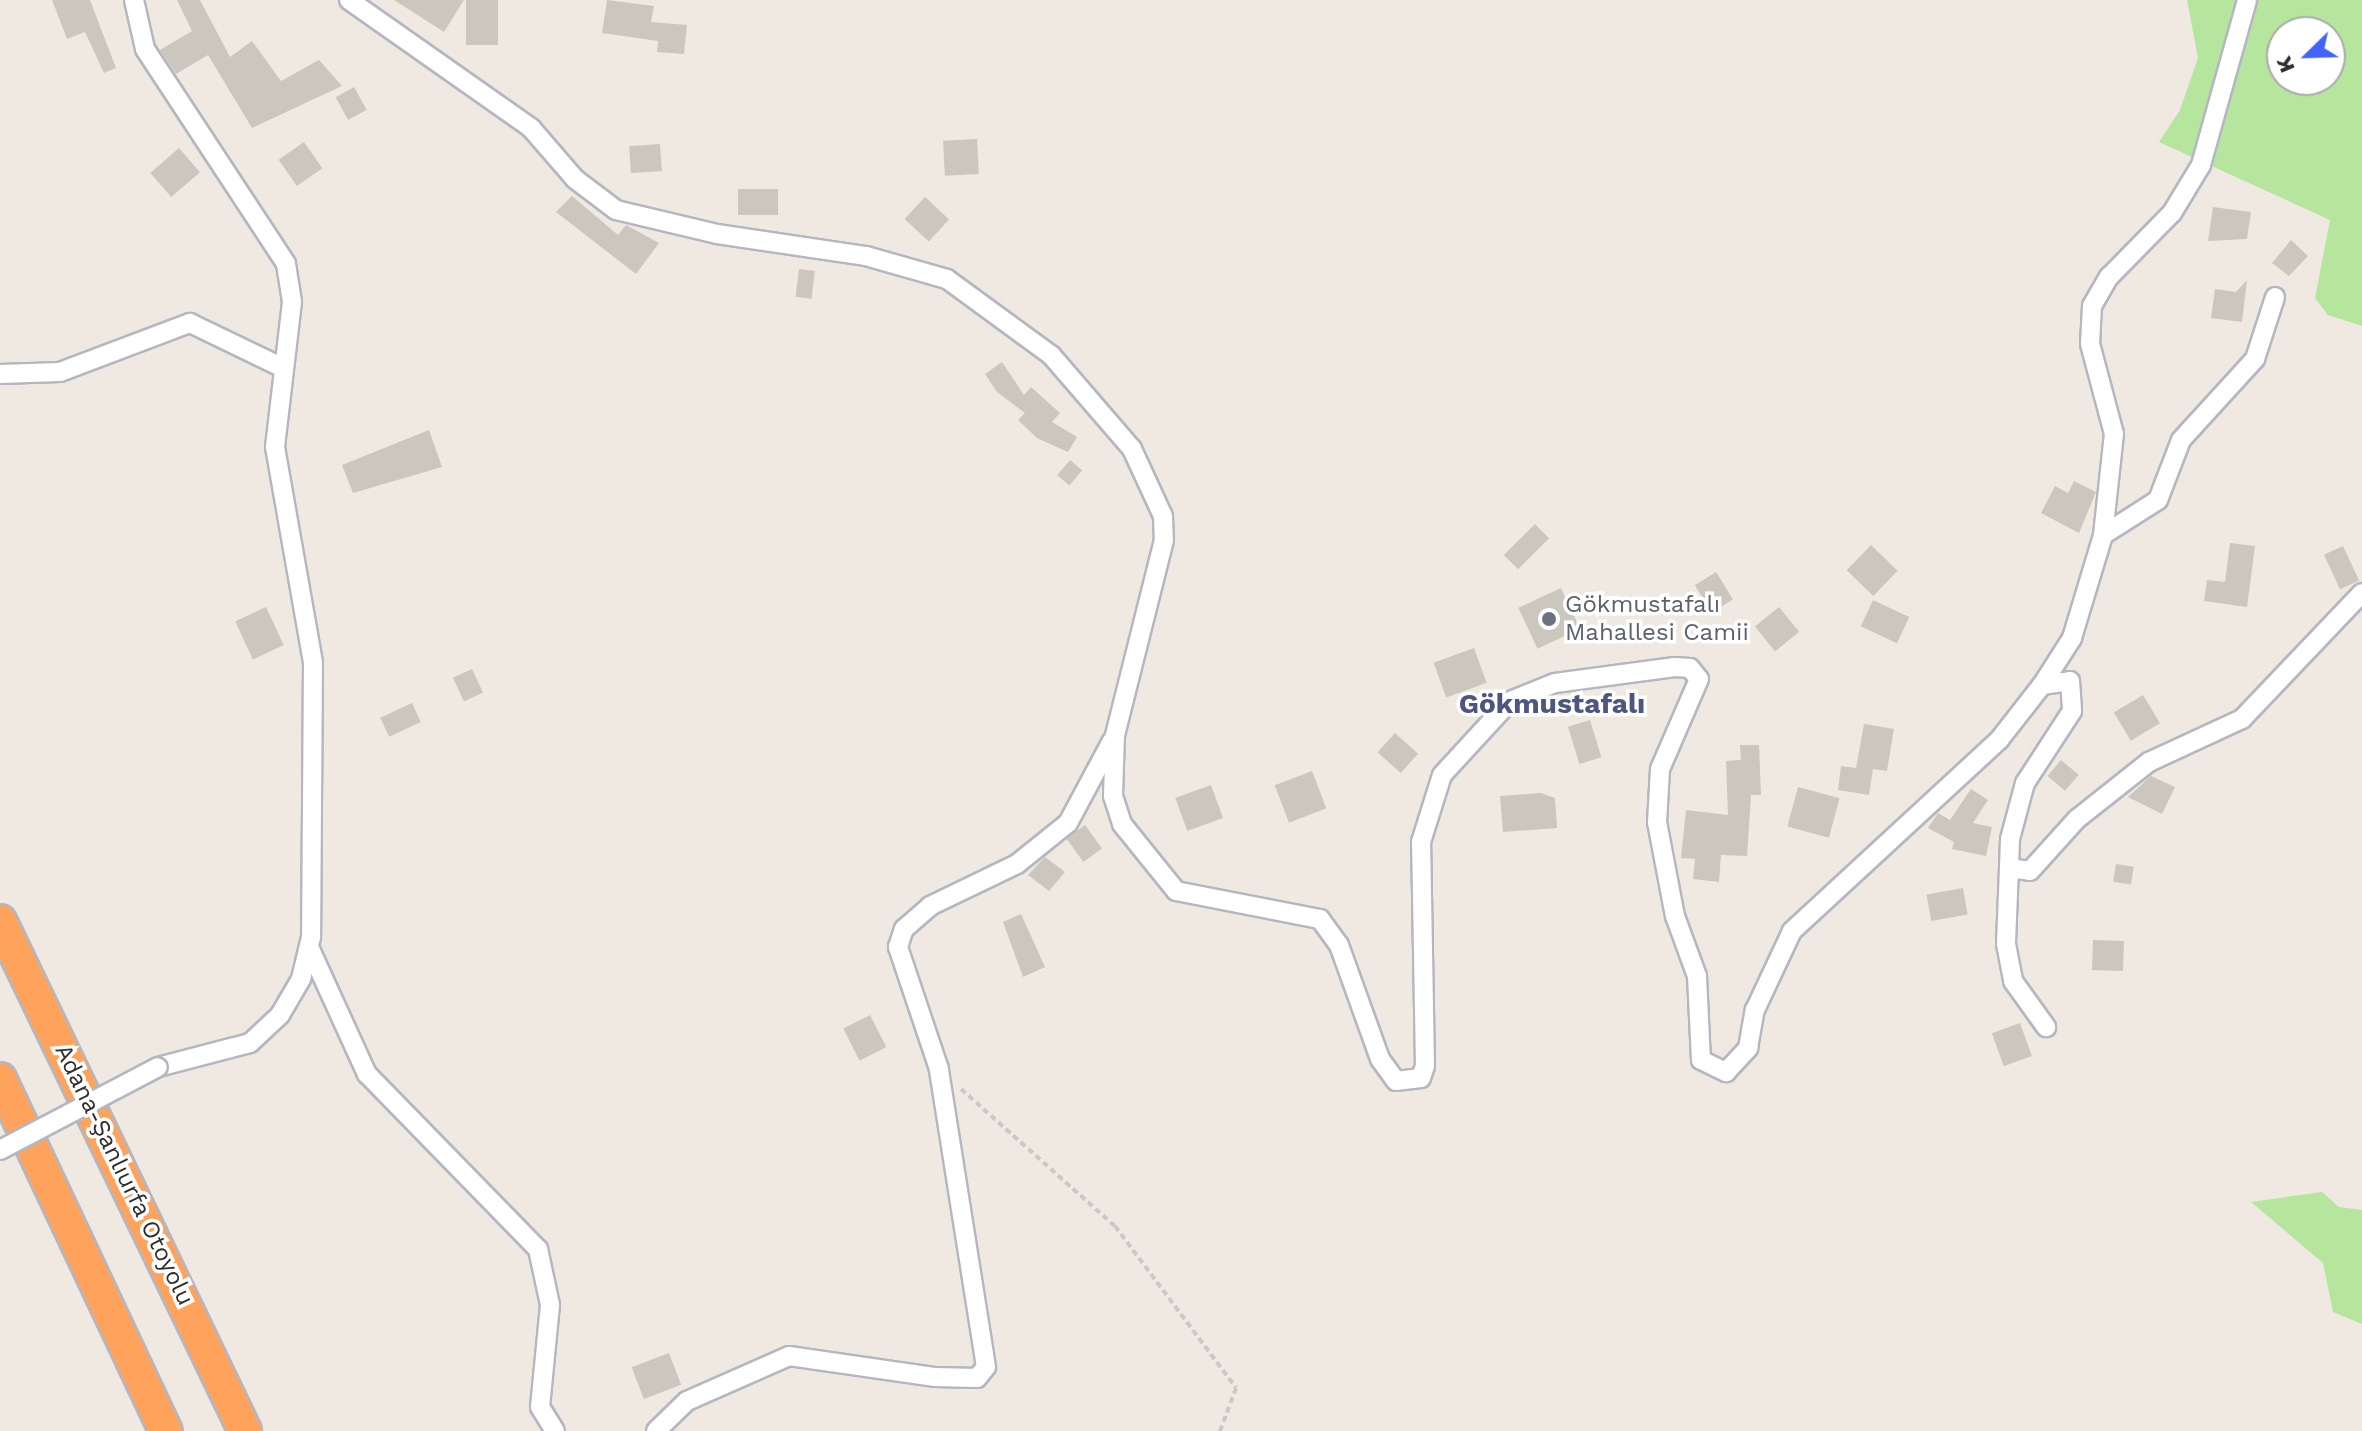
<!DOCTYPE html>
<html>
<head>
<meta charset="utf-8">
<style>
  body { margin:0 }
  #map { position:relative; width:2362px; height:1431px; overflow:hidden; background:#efe9e1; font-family:"Work Sans",sans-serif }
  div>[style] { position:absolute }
  .green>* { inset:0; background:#b6e59e }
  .building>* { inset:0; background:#cbc7bf; transform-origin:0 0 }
  .path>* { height:4px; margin-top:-2px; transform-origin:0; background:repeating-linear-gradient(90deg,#c9c9c9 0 6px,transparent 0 10px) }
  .roads { filter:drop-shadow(2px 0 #b4b7c1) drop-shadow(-2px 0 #b4b7c1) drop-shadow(0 2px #b4b7c1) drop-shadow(0 -2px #b4b7c1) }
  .minor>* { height:18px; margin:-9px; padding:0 9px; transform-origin:9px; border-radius:9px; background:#fff }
  .motorway>* { height:32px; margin:-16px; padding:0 16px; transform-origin:16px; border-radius:16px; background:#ffa35c }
  .bridges { filter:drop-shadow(2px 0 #b4b7c1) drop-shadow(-2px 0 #b4b7c1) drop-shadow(0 2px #b4b7c1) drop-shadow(0 -2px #b4b7c1) }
  .minor-bridge>* { height:18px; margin:-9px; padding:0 9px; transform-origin:9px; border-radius:9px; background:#fff }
  .dots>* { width:22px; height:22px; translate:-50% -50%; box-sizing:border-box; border:4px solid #fff; border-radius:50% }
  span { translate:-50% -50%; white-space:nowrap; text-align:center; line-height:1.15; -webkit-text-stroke:7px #fff; paint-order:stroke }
  .worship-label { font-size:24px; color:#5b616d }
  .left { translate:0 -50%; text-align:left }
  .street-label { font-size:24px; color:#2e2e2e }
  .quarter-label { font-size:28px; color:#4d5680; font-weight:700 }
  .north { position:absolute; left:2266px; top:16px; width:80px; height:80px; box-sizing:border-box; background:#fff; border:2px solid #ababab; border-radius:50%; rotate:247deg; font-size:22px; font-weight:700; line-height:32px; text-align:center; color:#2e2e2e }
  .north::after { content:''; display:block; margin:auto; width:28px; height:36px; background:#4264fb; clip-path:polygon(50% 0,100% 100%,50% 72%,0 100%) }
</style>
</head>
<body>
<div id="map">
  <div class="green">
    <i style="clip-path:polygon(evenodd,2187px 0,2362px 0,2362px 326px,2328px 315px,2315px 298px,2330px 220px,2159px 142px,2180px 110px,2198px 58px,2187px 0,2282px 32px,2330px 32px,2330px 80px,2282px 80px,2282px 32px)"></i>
    <i style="clip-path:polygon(2322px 1192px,2339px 1207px,2362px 1210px,2362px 1324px,2333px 1312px,2323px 1263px,2251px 1202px)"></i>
  </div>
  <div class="building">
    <i style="clip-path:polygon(52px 0,90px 0,116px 68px,104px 73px,85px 32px,67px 39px)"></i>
    <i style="clip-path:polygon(177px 0,200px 0,230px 57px,252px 41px,281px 81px,319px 60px,342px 86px,252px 128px,208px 55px,176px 74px,160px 50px,192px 31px)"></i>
    <i style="clip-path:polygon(394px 0,464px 0,444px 32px)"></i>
    <i style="left:466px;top:0;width:32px;height:45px"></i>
    <i style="clip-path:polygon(607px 0,654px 6px,651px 22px,687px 25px,684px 54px,657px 52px,658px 41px,602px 33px)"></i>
    <i style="left:354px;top:87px;width:26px;height:21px;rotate:61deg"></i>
    <i style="left:977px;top:139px;width:35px;height:34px;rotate:87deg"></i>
    <i style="left:304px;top:142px;width:32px;height:31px;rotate:55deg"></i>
    <i style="left:660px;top:144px;width:27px;height:31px;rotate:86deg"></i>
    <i style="left:179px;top:148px;width:32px;height:38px;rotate:49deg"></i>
    <i style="left:778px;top:189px;width:26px;height:40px;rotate:90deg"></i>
    <i style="clip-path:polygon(572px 196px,618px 235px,626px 225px,659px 243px,636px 274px,556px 212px)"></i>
    <i style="left:925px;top:197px;width:33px;height:30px;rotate:43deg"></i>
    <i style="clip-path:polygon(2213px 207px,2251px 212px,2247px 239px,2208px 241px)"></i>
    <i style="clip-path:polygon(2291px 240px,2308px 256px,2289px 276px,2272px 263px)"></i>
    <i style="left:799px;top:269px;width:16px;height:28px;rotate:7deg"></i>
    <i style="clip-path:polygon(2247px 280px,2242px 322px,2211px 318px,2215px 289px,2236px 292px)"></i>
    <i style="clip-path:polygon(1002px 362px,1024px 395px,1031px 387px,1060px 413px,1052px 422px,1077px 437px,1068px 452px,1037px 438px,1018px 420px,1025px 413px,997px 392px,985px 374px)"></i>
    <i style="clip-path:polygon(429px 430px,442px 467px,353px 493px,342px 465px)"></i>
    <i style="left:1070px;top:460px;width:16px;height:20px;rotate:40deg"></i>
    <i style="clip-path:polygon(2074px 481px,2096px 492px,2079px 533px,2041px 513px,2055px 486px,2068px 493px)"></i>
    <i style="left:1535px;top:524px;width:20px;height:44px;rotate:45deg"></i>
    <i style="clip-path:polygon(2230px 543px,2255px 546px,2247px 607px,2204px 601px,2207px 580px,2225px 582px)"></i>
    <i style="left:1871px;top:545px;width:37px;height:35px;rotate:44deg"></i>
    <i style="left:2343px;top:546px;width:38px;height:21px;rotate:65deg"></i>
    <i style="left:1716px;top:572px;width:32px;height:25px;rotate:58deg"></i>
    <i style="left:1561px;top:588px;width:45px;height:47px;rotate:65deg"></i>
    <i style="left:1873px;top:600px;width:40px;height:29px;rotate:25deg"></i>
    <i style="left:266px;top:607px;width:42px;height:34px;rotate:65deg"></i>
    <i style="left:1779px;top:607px;width:32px;height:31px;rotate:51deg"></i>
    <i style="left:1474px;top:648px;width:37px;height:43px;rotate:70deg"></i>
    <i style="left:472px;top:669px;width:26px;height:21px;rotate:65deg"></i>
    <i style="left:2143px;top:695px;width:33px;height:34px;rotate:59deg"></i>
    <i style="left:412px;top:703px;width:21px;height:35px;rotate:65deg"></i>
    <i style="left:1590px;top:720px;width:39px;height:23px;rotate:73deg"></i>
    <i style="clip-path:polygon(1864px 724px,1894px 729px,1887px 771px,1873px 769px,1869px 795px,1838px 790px,1841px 766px,1856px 768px)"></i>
    <i style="left:1395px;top:733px;width:31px;height:26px;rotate:42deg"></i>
    <i style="clip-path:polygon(1740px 745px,1759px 745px,1761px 795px,1751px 795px,1747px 856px,1721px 855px,1719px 882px,1693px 879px,1695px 859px,1681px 858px,1686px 810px,1728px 815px,1726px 761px,1741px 760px)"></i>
    <i style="left:2061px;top:760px;width:23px;height:21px;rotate:40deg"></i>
    <i style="left:1312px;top:771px;width:40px;height:40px;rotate:69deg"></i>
    <i style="clip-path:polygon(2151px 776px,2175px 787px,2162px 814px,2128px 797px)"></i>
    <i style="left:1211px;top:785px;width:35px;height:38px;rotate:70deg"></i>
    <i style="left:1798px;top:787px;width:43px;height:41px;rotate:15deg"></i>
    <i style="clip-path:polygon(1971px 789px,1988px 800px,1973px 823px,1992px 827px,1986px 856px,1952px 849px,1954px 842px,1928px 828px,1938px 813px,1950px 820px)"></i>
    <i style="clip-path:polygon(1541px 793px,1555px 798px,1557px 828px,1503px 832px,1500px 796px)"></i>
    <i style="left:1085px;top:825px;width:29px;height:23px;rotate:54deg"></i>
    <i style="clip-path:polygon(1045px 857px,1065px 872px,1049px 891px,1028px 875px)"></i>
    <i style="left:2116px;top:864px;width:18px;height:18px;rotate:9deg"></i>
    <i style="left:1963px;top:888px;width:27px;height:37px;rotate:80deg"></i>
    <i style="clip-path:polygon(1021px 914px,1045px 967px,1023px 977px,1003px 922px)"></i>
    <i style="left:2093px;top:940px;width:31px;height:30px;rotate:2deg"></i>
    <i style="left:870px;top:1015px;width:36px;height:30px;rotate:63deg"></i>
    <i style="left:2020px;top:1023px;width:35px;height:30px;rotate:70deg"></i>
    <i style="left:669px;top:1353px;width:34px;height:40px;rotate:69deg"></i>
  </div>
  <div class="path">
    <i style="left:961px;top:1089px;width:206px;rotate:41.7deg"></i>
    <i style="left:1115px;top:1226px;width:202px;rotate:53.2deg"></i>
    <i style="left:1236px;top:1388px;width:46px;rotate:110.4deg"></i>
  </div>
  <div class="roads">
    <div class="minor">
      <i style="left:134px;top:0;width:50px;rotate:77.3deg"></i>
      <i style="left:145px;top:49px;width:257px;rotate:56.7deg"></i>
      <i style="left:286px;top:264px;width:38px;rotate:81deg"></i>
      <i style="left:292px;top:302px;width:146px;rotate:96.7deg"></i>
      <i style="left:275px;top:447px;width:219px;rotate:80deg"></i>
      <i style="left:313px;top:663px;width:274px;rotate:90.4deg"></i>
      <i style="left:311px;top:937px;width:43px;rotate:103.4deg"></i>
      <i style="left:301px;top:979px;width:42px;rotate:120.3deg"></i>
      <i style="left:280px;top:1015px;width:41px;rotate:137deg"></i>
      <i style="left:250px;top:1043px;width:95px;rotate:165.4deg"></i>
      <i style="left:349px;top:0;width:223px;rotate:35.1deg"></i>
      <i style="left:531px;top:128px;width:67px;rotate:49.2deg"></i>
      <i style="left:575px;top:179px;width:51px;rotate:37.1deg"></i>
      <i style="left:616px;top:210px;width:104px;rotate:13.4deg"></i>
      <i style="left:717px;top:234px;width:151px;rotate:8.4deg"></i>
      <i style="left:866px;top:256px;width:84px;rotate:15.9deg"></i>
      <i style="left:947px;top:279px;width:129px;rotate:36.2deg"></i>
      <i style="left:1051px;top:355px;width:124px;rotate:49.2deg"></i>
      <i style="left:1132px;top:449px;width:74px;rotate:65.2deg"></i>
      <i style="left:1163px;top:516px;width:24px;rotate:88deg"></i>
      <i style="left:1164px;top:540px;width:201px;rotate:104.1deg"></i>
      <i style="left:1115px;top:735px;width:61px;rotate:91.9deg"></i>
      <i style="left:1113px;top:796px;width:29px;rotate:72deg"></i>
      <i style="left:1122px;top:824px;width:86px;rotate:51.1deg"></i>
      <i style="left:1176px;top:891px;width:147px;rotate:11deg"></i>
      <i style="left:1320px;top:919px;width:32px;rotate:54deg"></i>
      <i style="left:1339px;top:945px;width:121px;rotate:70.2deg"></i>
      <i style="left:1380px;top:1059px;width:27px;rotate:54deg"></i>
      <i style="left:1396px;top:1081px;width:25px;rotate:-7deg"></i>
      <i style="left:1421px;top:1078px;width:13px;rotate:-72deg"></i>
      <i style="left:1425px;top:1066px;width:224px;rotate:-91deg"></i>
      <i style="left:1421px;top:842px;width:70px;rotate:-72.6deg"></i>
      <i style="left:1442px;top:775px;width:100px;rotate:-47.4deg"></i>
      <i style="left:1510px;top:701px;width:48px;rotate:-21.8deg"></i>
      <i style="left:1555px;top:683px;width:121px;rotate:-7.6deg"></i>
      <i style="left:1675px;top:667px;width:15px;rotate:4deg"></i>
      <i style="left:1690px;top:668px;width:14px;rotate:51deg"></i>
      <i style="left:1699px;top:679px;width:98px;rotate:113.4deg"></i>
      <i style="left:1660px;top:769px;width:53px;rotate:93.2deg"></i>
      <i style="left:1657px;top:822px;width:96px;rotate:79.2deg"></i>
      <i style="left:1675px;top:916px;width:64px;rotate:69.9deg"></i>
      <i style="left:1697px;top:976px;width:84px;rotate:87.3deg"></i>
      <i style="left:1701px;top:1060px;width:28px;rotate:26deg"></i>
      <i style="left:1726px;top:1072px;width:33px;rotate:-47deg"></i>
      <i style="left:1748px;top:1048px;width:39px;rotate:-80deg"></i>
      <i style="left:1755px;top:1010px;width:87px;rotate:-64.9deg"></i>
      <i style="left:1792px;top:931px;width:282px;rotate:-42.7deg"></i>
      <i style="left:1999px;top:740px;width:70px;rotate:-52deg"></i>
      <i style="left:2042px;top:685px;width:28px;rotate:-8deg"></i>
      <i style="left:2070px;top:681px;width:30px;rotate:86deg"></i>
      <i style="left:2072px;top:711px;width:86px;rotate:123.1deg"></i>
      <i style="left:2025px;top:783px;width:58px;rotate:105deg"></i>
      <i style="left:2010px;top:839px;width:29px;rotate:92deg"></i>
      <i style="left:2009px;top:868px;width:21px;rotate:8deg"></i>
      <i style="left:2030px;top:871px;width:70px;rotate:-47.9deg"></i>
      <i style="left:2077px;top:819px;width:92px;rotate:-38.4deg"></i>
      <i style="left:2149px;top:762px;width:102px;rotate:-24.8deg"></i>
      <i style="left:2242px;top:719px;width:174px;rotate:-46.4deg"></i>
      <i style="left:0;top:374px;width:60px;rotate:-1.9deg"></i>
      <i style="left:60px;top:372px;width:139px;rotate:-20.7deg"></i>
      <i style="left:190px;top:323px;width:101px;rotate:25.8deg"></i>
      <i style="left:2103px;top:535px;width:65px;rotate:-32.5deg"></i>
      <i style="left:2158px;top:500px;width:64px;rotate:-69deg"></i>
      <i style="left:2181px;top:440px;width:110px;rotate:-47.6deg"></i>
      <i style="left:2255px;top:359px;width:65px;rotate:-72.1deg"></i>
      <i style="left:2042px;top:685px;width:56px;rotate:-57.4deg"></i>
      <i style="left:2072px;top:638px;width:108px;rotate:-73.2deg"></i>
      <i style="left:2103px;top:535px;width:102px;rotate:-83.8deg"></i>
      <i style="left:2114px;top:434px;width:93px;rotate:-104.9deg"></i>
      <i style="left:2090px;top:344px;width:38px;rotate:-87deg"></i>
      <i style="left:2092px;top:306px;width:34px;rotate:-60deg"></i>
      <i style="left:2109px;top:277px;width:90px;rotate:-45.5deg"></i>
      <i style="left:2172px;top:213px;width:56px;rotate:-58.9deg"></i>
      <i style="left:2201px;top:165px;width:171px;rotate:-74.4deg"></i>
      <i style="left:2009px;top:868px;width:76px;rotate:92.3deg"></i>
      <i style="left:2006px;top:944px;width:38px;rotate:79deg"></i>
      <i style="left:2013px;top:981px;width:57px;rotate:54.3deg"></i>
      <i style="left:309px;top:947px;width:140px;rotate:65.5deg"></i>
      <i style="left:367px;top:1074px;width:245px;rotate:45.7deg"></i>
      <i style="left:538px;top:1249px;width:57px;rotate:77.9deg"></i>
      <i style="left:550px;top:1305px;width:102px;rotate:95.6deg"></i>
      <i style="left:540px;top:1407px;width:28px;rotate:58deg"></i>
      <i style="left:656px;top:1431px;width:43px;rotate:-44.1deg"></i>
      <i style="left:687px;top:1401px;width:111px;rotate:-23.8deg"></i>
      <i style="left:789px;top:1356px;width:148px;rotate:8.2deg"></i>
      <i style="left:935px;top:1377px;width:42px;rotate:1.4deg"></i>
      <i style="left:977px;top:1378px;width:14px;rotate:-51deg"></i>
      <i style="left:986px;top:1367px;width:302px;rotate:-99deg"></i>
      <i style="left:939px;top:1069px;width:129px;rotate:-108.6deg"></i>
      <i style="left:898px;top:947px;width:19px;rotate:-72deg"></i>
      <i style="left:904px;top:929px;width:35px;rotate:-41deg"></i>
      <i style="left:930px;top:906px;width:97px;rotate:-25.8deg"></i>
      <i style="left:1017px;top:864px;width:65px;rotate:-38.8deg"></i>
      <i style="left:1068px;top:823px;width:93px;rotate:-61.8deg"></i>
    </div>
    <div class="motorway">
      <i style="left:0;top:921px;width:566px;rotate:64.34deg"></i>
      <i style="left:0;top:1079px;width:389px;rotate:64.8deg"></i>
    </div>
  </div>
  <div class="bridges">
    <div class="minor-bridge">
      <i style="left:0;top:1150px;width:178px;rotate:-27.7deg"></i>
    </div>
  </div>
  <div class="dots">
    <i style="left:1549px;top:619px;background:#6b7280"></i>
  </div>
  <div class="worship-label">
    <span class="left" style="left:1565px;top:619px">Gökmustafalı<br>Mahallesi Camii</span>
  </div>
  <div class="street-label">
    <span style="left:124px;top:1175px;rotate:64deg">Adana-Şanlıurfa Otoyolu</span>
  </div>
  <div class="quarter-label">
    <span style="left:1552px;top:704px">Gökmustafalı</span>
  </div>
  <div class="north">K</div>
</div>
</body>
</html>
